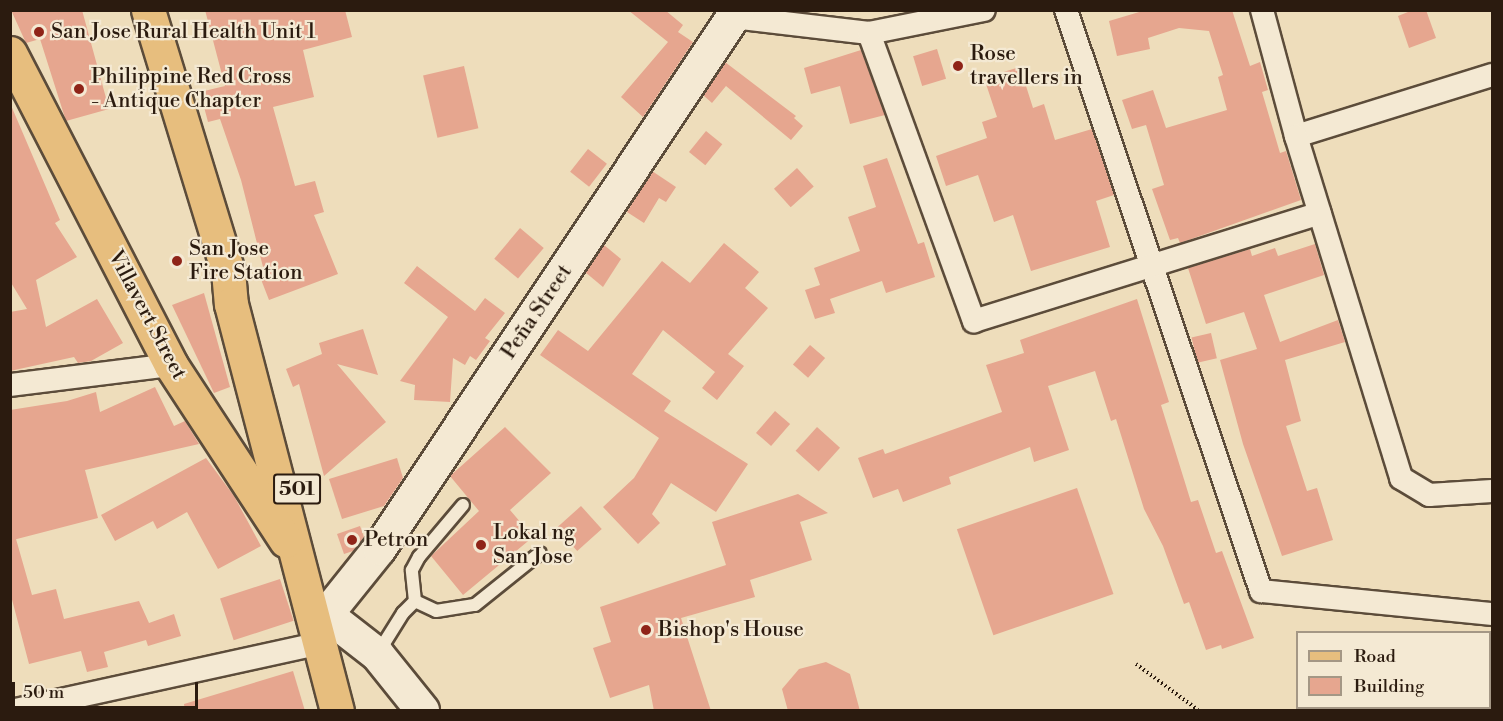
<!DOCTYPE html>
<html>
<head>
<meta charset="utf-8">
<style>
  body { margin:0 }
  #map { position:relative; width:1503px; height:721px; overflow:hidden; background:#edb; font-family:"Libre Bodoni",serif }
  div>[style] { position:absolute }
  .building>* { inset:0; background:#e6a68f; transform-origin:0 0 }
  .path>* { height:4px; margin-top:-2px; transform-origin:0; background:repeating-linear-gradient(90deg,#2b1b0f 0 1.5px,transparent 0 4.5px) }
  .roads { filter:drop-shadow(2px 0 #5c4c3a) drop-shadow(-2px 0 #5c4c3a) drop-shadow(0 2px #5c4c3a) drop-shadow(0 -2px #5c4c3a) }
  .lane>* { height:12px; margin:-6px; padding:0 6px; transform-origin:6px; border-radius:6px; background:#f4e9d3 }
  .street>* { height:22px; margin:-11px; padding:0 11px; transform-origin:11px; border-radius:11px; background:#f4e9d3 }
  .secondary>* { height:33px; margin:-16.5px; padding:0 16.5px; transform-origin:16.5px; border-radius:16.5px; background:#f4e9d3 }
  .primary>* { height:33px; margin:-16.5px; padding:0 16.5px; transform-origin:16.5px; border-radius:16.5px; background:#e7be7e }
  .dots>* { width:16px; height:16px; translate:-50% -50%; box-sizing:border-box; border:3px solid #f4e9d3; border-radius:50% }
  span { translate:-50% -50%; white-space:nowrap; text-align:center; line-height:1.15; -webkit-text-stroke:4.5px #f4e9d3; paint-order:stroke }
  .shield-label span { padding:2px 4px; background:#f4e9d3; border:2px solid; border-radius:4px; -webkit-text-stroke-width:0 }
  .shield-label { font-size:20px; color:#2b1b0f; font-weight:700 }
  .poi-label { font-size:21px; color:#2b1b0f }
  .left { translate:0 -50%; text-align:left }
  .street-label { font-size:21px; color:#2b1b0f }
  .frame { position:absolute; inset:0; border:12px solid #2b1b0f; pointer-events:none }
  .legend { position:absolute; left:1296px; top:631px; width:195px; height:78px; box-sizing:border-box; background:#f4e9d3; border:2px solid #a49785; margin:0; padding:8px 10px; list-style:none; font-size:18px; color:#2b1b0f }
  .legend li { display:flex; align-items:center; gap:12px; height:30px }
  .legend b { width:30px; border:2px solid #a49785 }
  .scale { position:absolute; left:12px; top:682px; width:186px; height:27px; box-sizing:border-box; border:3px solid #2b1b0f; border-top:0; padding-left:8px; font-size:18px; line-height:21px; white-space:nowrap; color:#2b1b0f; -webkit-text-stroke:4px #f4e9d3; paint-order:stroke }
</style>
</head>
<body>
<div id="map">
  <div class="building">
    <i style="clip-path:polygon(11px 10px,82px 10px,109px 109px,66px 121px,40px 39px,26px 43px)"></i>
    <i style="clip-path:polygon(205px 10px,345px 10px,352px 37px,303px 50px,314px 97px,273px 107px,295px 186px,315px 181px,324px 212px,314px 215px,338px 274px,269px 300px,257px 269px,263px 267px,241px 180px,220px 119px,208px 122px,200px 92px,225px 86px)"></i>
    <i style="clip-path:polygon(628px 10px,665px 10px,683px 25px,678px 32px,693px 42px,643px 117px,621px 97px,668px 42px)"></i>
    <i style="clip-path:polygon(1146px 10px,1232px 10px,1250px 66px,1260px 62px,1268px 90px,1262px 92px,1280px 153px,1286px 151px,1301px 200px,1180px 243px,1178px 238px,1170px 240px,1152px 189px,1164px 185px,1146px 125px,1132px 129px,1122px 100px,1153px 90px,1166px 128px,1227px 110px,1218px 77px,1223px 75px,1209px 31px,1179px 28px,1148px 38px,1150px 49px,1117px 56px,1109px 21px)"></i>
    <i style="clip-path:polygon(1413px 10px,1426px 10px,1436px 38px,1409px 48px,1398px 16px)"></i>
    <i style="left:937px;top:49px;width:31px;height:25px;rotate:73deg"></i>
    <i style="clip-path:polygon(861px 50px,885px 115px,850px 124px,840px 86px,811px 94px,804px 68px)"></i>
    <i style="clip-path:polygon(725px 62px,796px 116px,794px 118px,803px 126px,791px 140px,726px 86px,712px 103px,703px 95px)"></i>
    <i style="left:464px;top:66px;width:64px;height:42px;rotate:77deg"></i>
    <i style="clip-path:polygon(1020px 67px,1033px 108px,1044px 104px,1055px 140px,1092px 129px,1114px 195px,1096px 201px,1110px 247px,1031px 271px,1013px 215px,994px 222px,978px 175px,946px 186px,936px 156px,987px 138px,982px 122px,997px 117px,984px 78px)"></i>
    <i style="clip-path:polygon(10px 103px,60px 220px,55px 223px,77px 257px,36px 280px,46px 327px,97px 299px,123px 343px,91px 361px,78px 363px,74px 357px,10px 371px,10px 312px,27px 309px,10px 281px)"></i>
    <i style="left:706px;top:131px;width:21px;height:27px;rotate:39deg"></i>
    <i style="left:588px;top:149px;width:24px;height:29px;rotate:38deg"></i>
    <i style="clip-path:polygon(887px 158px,918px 244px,924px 242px,935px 277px,886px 293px,882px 281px,830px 299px,835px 313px,815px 319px,805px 290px,820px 285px,814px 268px,860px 251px,848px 217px,876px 207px,863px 166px)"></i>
    <i style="left:797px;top:168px;width:25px;height:31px;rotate:48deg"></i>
    <i style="clip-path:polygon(652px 171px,676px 187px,666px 202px,659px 198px,644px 223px,627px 212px)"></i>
    <i style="left:520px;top:228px;width:31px;height:40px;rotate:40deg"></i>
    <i style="clip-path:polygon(724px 243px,759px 272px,745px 288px,768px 308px,728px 354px,744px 366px,717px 400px,702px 388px,715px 372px,663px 330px,632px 374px,671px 401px,664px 411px,748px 464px,716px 512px,671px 483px,652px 514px,660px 523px,638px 544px,603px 507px,634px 478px,659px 438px,540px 355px,558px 330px,588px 351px,662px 261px,690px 283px)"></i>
    <i style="clip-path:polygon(1315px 244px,1324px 275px,1264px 295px,1280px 342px,1338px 320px,1345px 342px,1285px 360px,1301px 421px,1286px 426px,1307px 491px,1317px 488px,1333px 540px,1282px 556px,1243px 444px,1220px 360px,1257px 349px,1244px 312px,1206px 324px,1188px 268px,1250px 249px,1252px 256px,1275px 248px,1278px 256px)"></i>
    <i style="clip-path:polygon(604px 245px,621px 259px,603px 287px,585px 272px)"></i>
    <i style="clip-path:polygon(417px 266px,475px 311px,485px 298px,505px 313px,485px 338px,490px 341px,476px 360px,470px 356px,465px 365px,453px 358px,450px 402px,414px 400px,415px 385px,400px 381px,448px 317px,404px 283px)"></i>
    <i style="clip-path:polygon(204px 293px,230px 387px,214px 393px,172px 305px)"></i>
    <i style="clip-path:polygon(1137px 299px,1169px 402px,1161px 405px,1191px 502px,1198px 500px,1216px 553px,1222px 551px,1254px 638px,1222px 649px,1221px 645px,1206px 650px,1189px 602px,1184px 604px,1163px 546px,1144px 509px,1116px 419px,1111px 421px,1095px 371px,1048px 386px,1069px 450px,1034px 462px,1030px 447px,949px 477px,951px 484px,903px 502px,898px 489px,873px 498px,858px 458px,883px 449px,885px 454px,1002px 412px,986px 365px,1024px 353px,1020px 340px)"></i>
    <i style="clip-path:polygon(363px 329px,378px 375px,337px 364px,386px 422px,324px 476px,299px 384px,293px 387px,286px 369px,322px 354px,319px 343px)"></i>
    <i style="left:1211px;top:333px;width:26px;height:20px;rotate:77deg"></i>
    <i style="left:810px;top:345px;width:20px;height:26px;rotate:41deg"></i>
    <i style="clip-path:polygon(155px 387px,174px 426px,185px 421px,199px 444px,85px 470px,98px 518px,13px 540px,16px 539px,32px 595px,56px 589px,64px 619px,139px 601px,149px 623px,174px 614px,181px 636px,148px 646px,146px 640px,104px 652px,108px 667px,87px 672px,81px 651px,29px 664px,10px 592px,10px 410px,67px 401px,96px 392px,100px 412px)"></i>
    <i style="left:775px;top:411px;width:20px;height:29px;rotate:41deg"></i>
    <i style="clip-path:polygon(505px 427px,551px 473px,510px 510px,533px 537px,463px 595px,431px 556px,479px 511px,450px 476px)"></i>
    <i style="left:817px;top:427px;width:31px;height:32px;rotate:42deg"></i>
    <i style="clip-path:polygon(206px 458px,234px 496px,261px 546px,218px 569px,187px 512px,157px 529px,153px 521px,115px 541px,101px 515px)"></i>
    <i style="clip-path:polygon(397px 458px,403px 478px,384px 506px,342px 519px,329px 479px)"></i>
    <i style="left:1077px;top:488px;width:112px;height:127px;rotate:71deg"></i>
    <i style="clip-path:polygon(798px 494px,828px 513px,800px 522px,812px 560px,750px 580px,755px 597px,681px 618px,711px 711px,654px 711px,649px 685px,610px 698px,593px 648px,611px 642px,600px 607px,726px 565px,712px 522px)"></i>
    <i style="left:581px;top:506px;width:31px;height:33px;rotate:48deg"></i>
    <i style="clip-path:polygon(360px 526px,364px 537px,353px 551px,344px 554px,337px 534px)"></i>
    <i style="left:280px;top:579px;width:44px;height:63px;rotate:72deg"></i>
    <i style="clip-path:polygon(826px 662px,850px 674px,860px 711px,788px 711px,782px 689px,799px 669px)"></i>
    <i style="clip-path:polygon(293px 671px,305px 711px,185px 711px,184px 704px)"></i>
  </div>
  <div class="path">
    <i style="left:1136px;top:664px;width:77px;rotate:36.6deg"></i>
  </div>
  <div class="roads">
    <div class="lane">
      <i style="left:415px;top:601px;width:23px;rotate:25deg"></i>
      <i style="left:436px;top:611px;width:39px;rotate:-9deg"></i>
      <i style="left:475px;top:605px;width:83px;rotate:-38.7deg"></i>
      <i style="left:378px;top:653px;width:47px;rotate:-58deg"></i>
      <i style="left:403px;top:613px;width:17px;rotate:-45deg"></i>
      <i style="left:415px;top:601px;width:31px;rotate:-96deg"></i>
      <i style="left:412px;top:570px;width:15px;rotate:-62deg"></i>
      <i style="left:419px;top:557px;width:68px;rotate:-49.8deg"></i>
    </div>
    <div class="street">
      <i style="left:1066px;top:10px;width:613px;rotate:71.45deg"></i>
      <i style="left:1261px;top:591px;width:232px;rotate:5.7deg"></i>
      <i style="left:1262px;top:10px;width:131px;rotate:74.9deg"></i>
      <i style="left:733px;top:17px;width:137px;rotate:6.7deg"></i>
      <i style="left:869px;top:33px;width:117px;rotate:-11.3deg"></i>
      <i style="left:869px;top:33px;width:307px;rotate:70deg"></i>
      <i style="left:974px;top:321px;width:362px;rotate:-17.3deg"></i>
      <i style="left:1492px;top:75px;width:205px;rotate:162.7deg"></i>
      <i style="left:1296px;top:136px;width:358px;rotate:72.9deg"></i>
      <i style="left:1401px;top:478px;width:33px;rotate:31deg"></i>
      <i style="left:1429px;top:495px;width:63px;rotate:-3.6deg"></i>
      <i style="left:10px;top:385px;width:162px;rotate:-7.1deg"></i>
      <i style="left:16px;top:710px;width:312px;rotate:-12.4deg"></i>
    </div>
    <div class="secondary">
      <i style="left:330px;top:609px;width:78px;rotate:-51.2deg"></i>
      <i style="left:379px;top:548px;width:646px;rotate:-56.36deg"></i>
      <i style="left:332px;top:619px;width:57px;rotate:37.9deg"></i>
      <i style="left:377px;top:654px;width:72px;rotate:51.2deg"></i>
    </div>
    <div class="primary">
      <i style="left:148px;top:10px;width:273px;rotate:73deg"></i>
      <i style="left:228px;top:271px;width:33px;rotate:85deg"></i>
      <i style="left:231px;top:304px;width:420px;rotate:75.4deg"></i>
      <i style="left:10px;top:53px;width:351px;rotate:62.7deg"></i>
      <i style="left:171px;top:365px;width:210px;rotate:56.8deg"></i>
    </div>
  </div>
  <div class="dots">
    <i style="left:39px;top:32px;background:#8f2418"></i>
    <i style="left:958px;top:66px;background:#8f2418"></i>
    <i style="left:79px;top:89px;background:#8f2418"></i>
    <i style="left:177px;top:261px;background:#8f2418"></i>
    <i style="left:352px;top:540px;background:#8f2418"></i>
    <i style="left:481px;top:545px;background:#8f2418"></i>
    <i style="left:646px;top:630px;background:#8f2418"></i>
  </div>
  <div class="shield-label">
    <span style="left:297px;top:489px">501</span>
  </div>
  <div class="poi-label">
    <span class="left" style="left:51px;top:32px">San Jose Rural Health Unit 1</span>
    <span class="left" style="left:970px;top:66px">Rose<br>travellers in</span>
    <span class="left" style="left:91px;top:89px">Philippine Red Cross<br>- Antique Chapter</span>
    <span class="left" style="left:189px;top:261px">San Jose<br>Fire Station</span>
    <span class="left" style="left:493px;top:545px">Lokal ng<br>San Jose</span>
    <span class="left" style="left:364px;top:540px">Petron</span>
    <span class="left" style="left:658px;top:630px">Bishop's House</span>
  </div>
  <div class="street-label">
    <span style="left:537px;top:312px;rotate:-56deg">Peña Street</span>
    <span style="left:147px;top:315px;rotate:62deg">Villavert Street</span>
  </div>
  <div class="frame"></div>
  <ul class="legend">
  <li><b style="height:8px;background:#e7be7e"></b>Road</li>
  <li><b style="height:16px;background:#e6a68f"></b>Building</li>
  </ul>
  <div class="scale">50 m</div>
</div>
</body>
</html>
